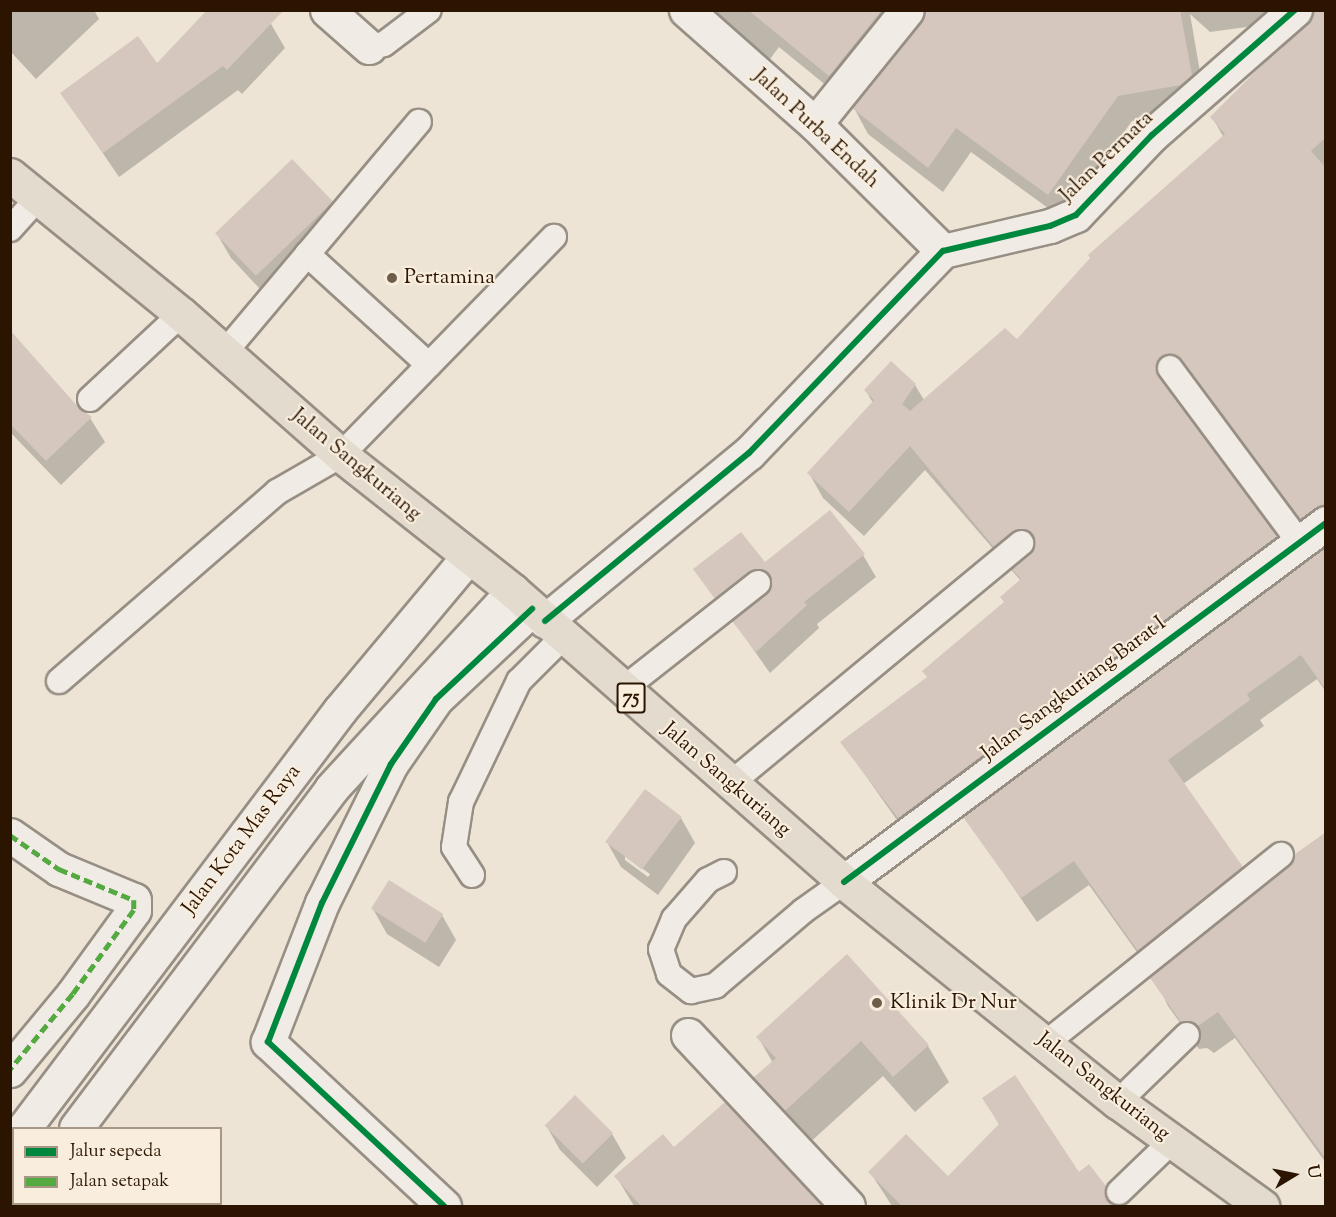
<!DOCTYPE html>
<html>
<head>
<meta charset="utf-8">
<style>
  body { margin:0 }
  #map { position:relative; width:1336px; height:1217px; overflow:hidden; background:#ede4d6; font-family:"Sorts Mill Goudy",serif }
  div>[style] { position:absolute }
  .shadow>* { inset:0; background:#0003 }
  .building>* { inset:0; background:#d6c7be; transform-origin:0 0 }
  .roads { filter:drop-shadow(2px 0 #978f84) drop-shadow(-2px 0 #978f84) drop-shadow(0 2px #978f84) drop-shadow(0 -2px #978f84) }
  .service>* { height:24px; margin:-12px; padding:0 12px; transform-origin:12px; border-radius:12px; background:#f0ebe4 }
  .minor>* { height:33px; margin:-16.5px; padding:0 16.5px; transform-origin:16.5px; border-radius:16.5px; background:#f0ebe4 }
  .primary>* { height:33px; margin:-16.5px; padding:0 16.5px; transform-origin:16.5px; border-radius:16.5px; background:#e3dbce }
  .quiet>* { height:4.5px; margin-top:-2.25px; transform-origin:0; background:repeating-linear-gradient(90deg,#54a940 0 9px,transparent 0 13.5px) }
  .cycleway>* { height:6px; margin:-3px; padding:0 3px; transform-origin:3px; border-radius:3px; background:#00873e }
  .dots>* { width:16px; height:16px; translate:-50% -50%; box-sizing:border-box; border:3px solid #f9eede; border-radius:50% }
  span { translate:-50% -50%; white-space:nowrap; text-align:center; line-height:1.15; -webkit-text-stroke:4.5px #f9eede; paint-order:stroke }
  .shield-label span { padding:2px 4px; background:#f9eede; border:2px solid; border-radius:4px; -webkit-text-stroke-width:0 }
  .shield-label { font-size:20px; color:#2b1500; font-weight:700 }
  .street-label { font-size:21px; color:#2b1500 }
  .poi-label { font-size:21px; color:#2b1500 }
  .left { translate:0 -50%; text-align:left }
  .frame { position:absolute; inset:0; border:12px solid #2b1500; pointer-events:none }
  .legend { position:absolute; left:12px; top:1127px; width:210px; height:78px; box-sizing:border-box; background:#f9eede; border:2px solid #a79785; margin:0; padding:8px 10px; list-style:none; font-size:18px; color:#2b1500 }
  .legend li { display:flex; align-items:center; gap:12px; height:30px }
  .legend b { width:30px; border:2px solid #a79785 }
  .north { position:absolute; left:1264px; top:1145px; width:60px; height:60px; -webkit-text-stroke:4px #f9eede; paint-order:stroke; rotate:80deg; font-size:16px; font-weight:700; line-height:24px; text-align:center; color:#2b1500 }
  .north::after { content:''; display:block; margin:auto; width:21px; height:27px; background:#2b1500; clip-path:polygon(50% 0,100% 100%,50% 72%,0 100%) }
</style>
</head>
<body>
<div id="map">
  <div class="shadow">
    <i style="clip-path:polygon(10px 10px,94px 10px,99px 19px,36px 79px,10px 51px)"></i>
    <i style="clip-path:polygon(257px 10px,271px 24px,285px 48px,242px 94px,238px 90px,119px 177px,62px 93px,157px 65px)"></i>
    <i style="clip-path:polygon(710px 10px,1326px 10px,1326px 537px,1315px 543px,1198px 385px,1191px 380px,1176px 381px,1170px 389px,1171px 396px,1290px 562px,913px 843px,842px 742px,928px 678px,1005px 603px,1021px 581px,925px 470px,864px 536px,823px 498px,809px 473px,873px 403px,866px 391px,915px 385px,924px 400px,1017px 341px,1224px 138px,1212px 117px,1312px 18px,1210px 32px,1190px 14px,1205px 101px,1196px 109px,1132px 121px,1063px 219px,971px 152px,943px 192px,868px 134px,854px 108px,924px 18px,916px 17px,844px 100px,779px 47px,767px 63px)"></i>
    <i style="clip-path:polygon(332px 203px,346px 228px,274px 304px,231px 258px,217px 234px)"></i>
    <i style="clip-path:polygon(10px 333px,78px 409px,90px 418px,105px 442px,61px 485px,10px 432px)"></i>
    <i style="clip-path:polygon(1326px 549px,1326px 692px,1317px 679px,1260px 720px,1264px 726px,1183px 784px,1257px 894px,1326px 834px,1326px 1163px,1235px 1038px,1214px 1053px,1207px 1048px,1199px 1049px,1168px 1006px,1154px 976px,1089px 885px,1037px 922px,965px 817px)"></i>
    <i style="clip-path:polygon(863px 555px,876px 577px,817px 624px,819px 628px,770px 673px,734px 622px,772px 592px,762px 593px,729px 619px,695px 570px)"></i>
    <i style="clip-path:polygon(evenodd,681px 818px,695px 843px,658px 895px,621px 867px,607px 842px,681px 818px,625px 856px,650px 874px,648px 877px,625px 860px,625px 856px)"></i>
    <i style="clip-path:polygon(373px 909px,442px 915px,456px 940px,439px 967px,387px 934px)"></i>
    <i style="clip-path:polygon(847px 956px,928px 1046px,949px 1082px,915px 1112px,883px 1076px,806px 1146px,776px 1114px,755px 1078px,773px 1063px,758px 1037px)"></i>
    <i style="clip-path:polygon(984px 1099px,1079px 1174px,1105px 1187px,1119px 1206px,892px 1206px,870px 1172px,948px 1178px,1000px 1126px)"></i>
    <i style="clip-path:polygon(546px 1125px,612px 1134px,626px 1158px,597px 1187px,560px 1150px)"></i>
    <i style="clip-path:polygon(674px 1149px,815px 1200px,819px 1206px,634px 1206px,616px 1176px)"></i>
  </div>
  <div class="building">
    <i style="clip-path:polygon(207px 10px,284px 10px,227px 70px,223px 66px,103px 153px,60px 93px,138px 36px,157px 63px)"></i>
    <i style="clip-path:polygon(748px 10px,882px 10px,829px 76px)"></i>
    <i style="clip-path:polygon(925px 10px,1180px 10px,1192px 75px,1181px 85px,1118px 96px,1048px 195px,956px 128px,928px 168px,852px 108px,922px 22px)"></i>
    <i style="clip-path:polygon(1317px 10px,1326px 10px,1326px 137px,1311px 151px,1326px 168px,1326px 505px,1300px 519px,1181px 360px,1175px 355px,1162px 356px,1157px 363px,1159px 376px,1277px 536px,898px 818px,840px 742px,927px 677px,922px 671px,1004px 602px,1000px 597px,1021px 579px,1012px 569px,1030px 554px,1035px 540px,1032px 534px,1019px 529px,994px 547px,910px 446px,849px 512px,807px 473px,874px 400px,864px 390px,891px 361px,916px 384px,902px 404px,910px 411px,1005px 328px,1017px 339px,1090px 258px,1088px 255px,1225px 134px,1210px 117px)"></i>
    <i style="left:292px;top:159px;width:59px;height:107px;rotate:46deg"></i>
    <i style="clip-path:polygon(10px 330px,79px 408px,92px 417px,46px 461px,10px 424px)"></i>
    <i style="clip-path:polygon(830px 510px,865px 554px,804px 602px,807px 605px,756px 652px,732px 621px,767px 594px,771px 588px,770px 575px,763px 570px,750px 572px,715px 599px,693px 569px,741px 532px,765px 562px)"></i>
    <i style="clip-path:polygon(1326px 547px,1326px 690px,1301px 655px,1247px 694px,1250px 700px,1168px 760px,1243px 867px,1138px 951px,1074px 861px,1021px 898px,963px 817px)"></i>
    <i style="left:645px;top:789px;width:46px;height:66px;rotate:37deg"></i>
    <i style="clip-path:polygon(1326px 832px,1326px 1159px,1218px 1012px,1198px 1026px,1190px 1021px,1181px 1022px,1150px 978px,1290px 866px,1295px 854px)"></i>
    <i style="left:389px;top:880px;width:64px;height:34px;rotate:32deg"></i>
    <i style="clip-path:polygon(847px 954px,929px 1045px,893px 1077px,861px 1041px,785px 1111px,753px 1078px,776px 1058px,756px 1037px)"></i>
    <i style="clip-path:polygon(1015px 1075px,1079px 1172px,1089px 1164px,1106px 1186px,1108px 1201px,1122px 1206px,902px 1206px,868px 1172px,906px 1134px,948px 1176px,999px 1124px,982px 1098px)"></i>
    <i style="left:575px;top:1095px;width:54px;height:43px;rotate:45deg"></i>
    <i style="clip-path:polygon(725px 1102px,823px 1206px,641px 1206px,614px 1176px,663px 1134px,674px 1147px)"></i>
  </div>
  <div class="roads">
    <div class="service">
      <i style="left:369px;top:47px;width:15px;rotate:-11deg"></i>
      <i style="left:384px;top:44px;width:56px;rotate:-37.1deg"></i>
      <i style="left:10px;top:229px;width:42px;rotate:-47.9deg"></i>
      <i style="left:307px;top:254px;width:165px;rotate:42.3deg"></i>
      <i style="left:225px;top:352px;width:301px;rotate:-49.9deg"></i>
      <i style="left:1170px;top:368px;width:217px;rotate:53.4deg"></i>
      <i style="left:90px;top:399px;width:125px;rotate:-43deg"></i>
      <i style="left:59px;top:681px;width:289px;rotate:-40.9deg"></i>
      <i style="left:277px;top:492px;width:74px;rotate:-30deg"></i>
      <i style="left:341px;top:455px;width:305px;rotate:-45.7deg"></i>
      <i style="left:622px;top:690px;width:173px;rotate:-38.2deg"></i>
      <i style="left:730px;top:784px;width:378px;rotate:-39.6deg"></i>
      <i style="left:724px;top:872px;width:18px;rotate:153deg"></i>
      <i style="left:708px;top:880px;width:52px;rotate:131.1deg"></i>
      <i style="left:674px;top:919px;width:33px;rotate:113deg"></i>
      <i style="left:661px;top:949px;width:26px;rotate:72deg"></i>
      <i style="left:669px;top:974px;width:28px;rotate:38deg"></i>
      <i style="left:691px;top:991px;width:25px;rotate:-12deg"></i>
      <i style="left:715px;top:986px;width:116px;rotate:-40.4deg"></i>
      <i style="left:803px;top:911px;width:50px;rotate:-35.3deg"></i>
      <i style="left:472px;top:875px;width:33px;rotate:-123deg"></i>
      <i style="left:454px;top:847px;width:46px;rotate:-81.2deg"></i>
      <i style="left:461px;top:802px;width:134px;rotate:-64.4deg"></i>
      <i style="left:519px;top:681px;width:62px;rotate:-45deg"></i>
      <i style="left:1046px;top:1043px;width:301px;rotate:-38.7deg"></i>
      <i style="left:1118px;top:1102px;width:96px;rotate:-44.2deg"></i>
      <i style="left:1119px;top:1192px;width:74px;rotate:-43.9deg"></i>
    </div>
    <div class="minor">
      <i style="left:327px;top:10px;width:56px;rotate:41.4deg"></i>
      <i style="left:686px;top:10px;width:172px;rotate:41.5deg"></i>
      <i style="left:815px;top:124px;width:180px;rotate:44.8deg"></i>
      <i style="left:815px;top:124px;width:146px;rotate:-51.1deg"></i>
      <i style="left:943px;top:251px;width:110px;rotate:-13.2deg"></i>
      <i style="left:1050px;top:226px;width:28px;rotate:-23deg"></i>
      <i style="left:1076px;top:215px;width:110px;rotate:-46.5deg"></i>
      <i style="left:1152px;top:135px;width:190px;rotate:-41.2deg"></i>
      <i style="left:545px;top:621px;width:264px;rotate:-39.5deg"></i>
      <i style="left:749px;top:453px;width:280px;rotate:-46.2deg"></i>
      <i style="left:10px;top:835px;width:60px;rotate:34.8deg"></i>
      <i style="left:59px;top:869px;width:81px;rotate:22.5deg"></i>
      <i style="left:134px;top:900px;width:10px;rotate:90deg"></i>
      <i style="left:134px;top:910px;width:104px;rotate:126deg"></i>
      <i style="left:73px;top:994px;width:99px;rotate:129.7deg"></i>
      <i style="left:844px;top:882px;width:601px;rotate:-36.68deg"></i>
      <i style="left:688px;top:1035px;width:234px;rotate:46.9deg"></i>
      <i style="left:24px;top:1128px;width:524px;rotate:-52.91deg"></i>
      <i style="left:340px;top:710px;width:199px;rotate:-50.1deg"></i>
      <i style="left:76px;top:1128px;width:424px;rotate:-53deg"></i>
      <i style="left:331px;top:789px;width:269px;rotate:-47.4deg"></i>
      <i style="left:17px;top:1206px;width:4px;rotate:-34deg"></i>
      <i style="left:444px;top:1206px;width:241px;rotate:-137deg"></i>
      <i style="left:268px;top:1042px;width:149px;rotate:-68.8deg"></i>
      <i style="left:322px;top:903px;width:155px;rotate:-63.6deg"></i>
      <i style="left:391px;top:764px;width:79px;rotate:-55.3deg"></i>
      <i style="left:436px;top:699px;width:132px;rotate:-43.2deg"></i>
    </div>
    <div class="primary">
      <i style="left:10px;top:175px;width:220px;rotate:39.1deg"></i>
      <i style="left:181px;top:314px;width:213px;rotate:41.4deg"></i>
      <i style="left:341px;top:455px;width:219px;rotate:38.3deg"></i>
      <i style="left:513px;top:591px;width:441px;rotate:41.3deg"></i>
      <i style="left:844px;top:882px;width:351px;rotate:38.8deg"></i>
      <i style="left:1118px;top:1102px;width:178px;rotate:35.8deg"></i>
    </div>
  </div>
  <div class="quiet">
    <i style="left:10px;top:835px;width:60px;rotate:34.8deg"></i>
    <i style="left:59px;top:869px;width:81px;rotate:22.5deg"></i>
    <i style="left:134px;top:900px;width:10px;rotate:90deg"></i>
    <i style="left:134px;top:910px;width:104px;rotate:126deg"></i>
    <i style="left:73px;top:994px;width:99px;rotate:129.7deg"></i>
  </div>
  <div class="cycleway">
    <i style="left:545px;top:621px;width:264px;rotate:-39.5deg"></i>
    <i style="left:749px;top:453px;width:280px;rotate:-46.2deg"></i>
    <i style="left:943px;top:251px;width:110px;rotate:-13.2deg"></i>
    <i style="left:1050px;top:226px;width:28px;rotate:-23deg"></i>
    <i style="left:1076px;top:215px;width:110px;rotate:-46.5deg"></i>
    <i style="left:1152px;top:135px;width:190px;rotate:-41.2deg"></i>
    <i style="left:844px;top:882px;width:601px;rotate:-36.68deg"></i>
    <i style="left:444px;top:1206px;width:241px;rotate:-137deg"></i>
    <i style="left:268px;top:1042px;width:149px;rotate:-68.8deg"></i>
    <i style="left:322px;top:903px;width:155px;rotate:-63.6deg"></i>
    <i style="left:391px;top:764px;width:79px;rotate:-55.3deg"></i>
    <i style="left:436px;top:699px;width:132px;rotate:-43.2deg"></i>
  </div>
  <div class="dots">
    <i style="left:392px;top:278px;background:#6f5d4b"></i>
    <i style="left:877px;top:1003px;background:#6f5d4b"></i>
  </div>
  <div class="shield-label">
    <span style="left:631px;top:698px">75</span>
  </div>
  <div class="street-label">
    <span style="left:816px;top:129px;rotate:43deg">Jalan Purba Endah</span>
    <span style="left:1107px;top:157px;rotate:-44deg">Jalan Permata</span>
    <span style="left:356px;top:465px;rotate:40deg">Jalan Sangkuriang</span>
    <span style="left:1074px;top:689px;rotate:-37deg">Jalan Sangkuriang Barat I</span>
    <span style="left:726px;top:780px;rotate:41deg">Jalan Sangkuriang</span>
    <span style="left:242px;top:840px;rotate:-53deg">Jalan Kota Mas Raya</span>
    <span style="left:1103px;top:1087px;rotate:38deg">Jalan Sangkuriang</span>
  </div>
  <div class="poi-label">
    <span class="left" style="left:404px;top:278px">Pertamina</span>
    <span class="left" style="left:890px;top:1003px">Klinik Dr Nur</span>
  </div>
  <div class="frame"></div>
  <ul class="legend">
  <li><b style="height:8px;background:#00873e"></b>Jalur sepeda</li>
  <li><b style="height:8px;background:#54a940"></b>Jalan setapak</li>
  </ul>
  <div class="north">U</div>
</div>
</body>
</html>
